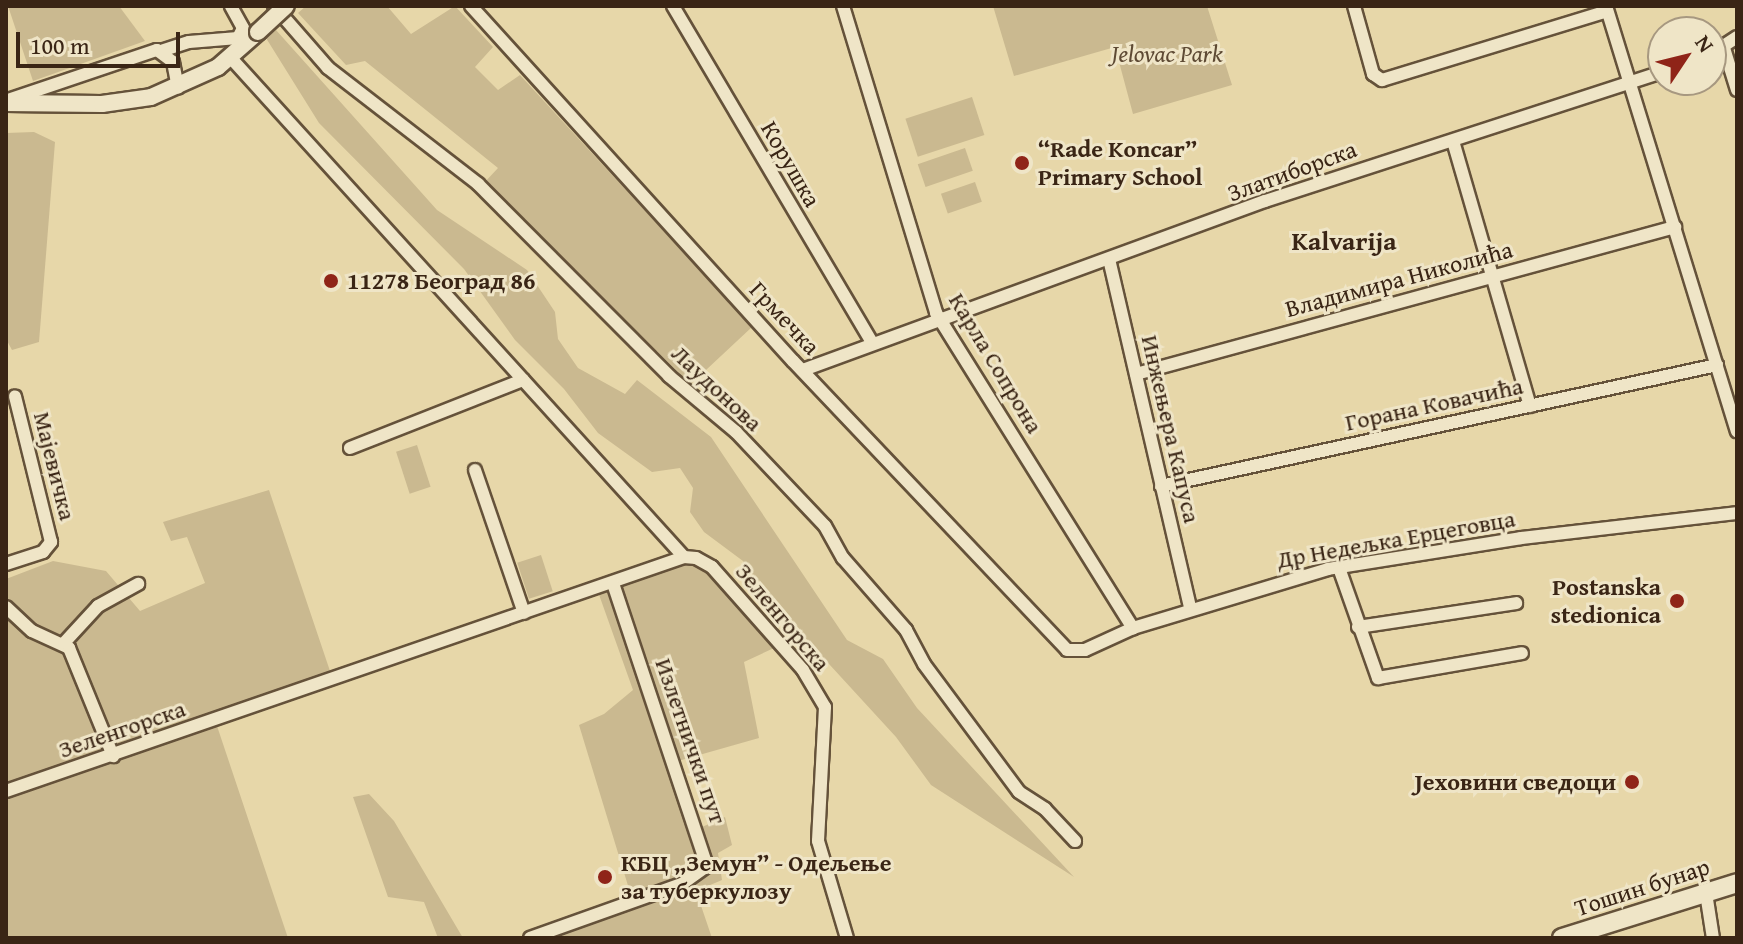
<!DOCTYPE html>
<html>
<head>
<meta charset="utf-8">
<style>
  body { margin:0 }
  #map { position:relative; width:1743px; height:944px; overflow:hidden; background:#e7d7a9; font-family:"Gentium Book Plus",serif }
  div>[style] { position:absolute }
  .green>* { inset:0; background:#cab990; transform-origin:0 0 }
  .roads { filter:drop-shadow(2px 0 #65523a) drop-shadow(-2px 0 #65523a) drop-shadow(0 2px #65523a) drop-shadow(0 -2px #65523a) }
  .minor>* { height:12px; margin:-6px; padding:0 6px; transform-origin:6px; border-radius:6px; background:#efe5c7 }
  .tertiary>* { height:16px; margin:-8px; padding:0 8px; transform-origin:8px; border-radius:8px; background:#efe5c7 }
  .secondary>* { height:18px; margin:-9px; padding:0 9px; transform-origin:9px; border-radius:9px; background:#efe5c7 }
  .bridges { filter:drop-shadow(2px 0 #65523a) drop-shadow(-2px 0 #65523a) drop-shadow(0 2px #65523a) drop-shadow(0 -2px #65523a) }
  .tertiary-bridge>* { height:16px; margin:-8px; padding:0 8px; transform-origin:8px; border-radius:8px; background:#efe5c7 }
  .dots>* { width:22px; height:22px; translate:-50% -50%; box-sizing:border-box; border:4px solid #efe5c7; border-radius:50% }
  span { translate:-50% -50%; white-space:nowrap; text-align:center; line-height:1.15; -webkit-text-stroke:6px #efe5c7; paint-order:stroke }
  .park-label { font-size:24px; color:#5e4a34; font-style:italic }
  .poi-label { font-size:24px; color:#3a2515; font-weight:700 }
  .left { translate:0 -50%; text-align:left }
  .right { translate:-100% -50%; text-align:right }
  .street-label { font-size:24px; color:#3a2515 }
  .neighbourhood-label { font-size:26px; color:#3a2515; font-weight:700 }
  .frame { position:absolute; inset:0; border:8px solid #3a2515; pointer-events:none }
  .north { position:absolute; left:1647px; top:16px; width:80px; height:80px; box-sizing:border-box; background:#efe5c7; border:2px solid #a79880; border-radius:50%; rotate:55deg; font-size:22px; font-weight:700; line-height:32px; text-align:center; color:#3a2515 }
  .north::after { content:''; display:block; margin:auto; width:28px; height:36px; background:#8f2418; clip-path:polygon(50% 0,100% 100%,50% 72%,0 100%) }
  .scale { position:absolute; left:16px; top:32px; width:164px; height:36px; box-sizing:border-box; border:4px solid #3a2515; border-top:0; padding-left:10px; font-size:24px; line-height:28px; white-space:nowrap; color:#3a2515; -webkit-text-stroke:6px #efe5c7; paint-order:stroke }
</style>
</head>
<body>
<div id="map">
  <div class="green">
    <i style="clip-path:polygon(8px 6px,119px 6px,145px 41px,33px 81px)"></i>
    <i style="clip-path:polygon(306px 6px,387px 6px,411px 34px,455px 6px,493px 47px,475px 67px,498px 90px,520px 75px,752px 327px,691px 384px,484px 183px,498px 168px,365px 61px,346px 65px,298px 13px)"></i>
    <i style="clip-path:polygon(993px 6px,1207px 6px,1232px 85px,1133px 114px,1115px 47px,1014px 76px)"></i>
    <i style="clip-path:polygon(276px 30px,437px 210px,527px 270px,555px 312px,558px 339px,578px 368px,625px 394px,637px 380px,711px 437px,847px 640px,883px 659px,917px 708px,1074px 877px,931px 785px,896px 737px,796px 628px,759px 598px,743px 561px,704px 532px,690px 512px,693px 488px,680px 468px,652px 472px,598px 433px,564px 389px,515px 340px,464px 269px,319px 123px,266px 38px)"></i>
    <i style="left:972px;top:97px;width:40px;height:70px;rotate:72deg"></i>
    <i style="clip-path:polygon(34px 132px,55px 142px,39px 342px,12px 350px,6px 339px,6px 133px)"></i>
    <i style="left:965px;top:148px;width:24px;height:50px;rotate:71deg"></i>
    <i style="left:975px;top:182px;width:21px;height:36px;rotate:71deg"></i>
    <i style="left:417px;top:445px;width:44px;height:22px;rotate:72deg"></i>
    <i style="clip-path:polygon(269px 490px,331px 674px,214px 717px,288px 938px,6px 938px,6px 579px,53px 561px,106px 571px,140px 611px,205px 583px,187px 537px,171px 541px,163px 522px)"></i>
    <i style="left:541px;top:555px;width:38px;height:25px;rotate:72deg"></i>
    <i style="clip-path:polygon(696px 558px,770px 632px,774px 648px,744px 662px,759px 738px,678px 761px,702px 827px,725px 817px,732px 845px,718px 853px,722px 880px,696px 891px,712px 938px,530px 938px,633px 902px,579px 725px,604px 714px,633px 690px,597px 589px)"></i>
    <i style="clip-path:polygon(369px 794px,394px 821px,463px 938px,438px 938px,424px 902px,388px 897px,353px 797px)"></i>
  </div>
  <div class="roads">
    <div class="minor">
      <i style="left:274px;top:6px;width:82px;rotate:48.9deg"></i>
      <i style="left:328px;top:68px;width:190px;rotate:37.7deg"></i>
      <i style="left:478px;top:184px;width:271px;rotate:45.1deg"></i>
      <i style="left:669px;top:376px;width:87px;rotate:39.9deg"></i>
      <i style="left:736px;top:432px;width:129px;rotate:46.6deg"></i>
      <i style="left:825px;top:526px;width:37px;rotate:61deg"></i>
      <i style="left:843px;top:558px;width:96px;rotate:48.8deg"></i>
      <i style="left:906px;top:630px;width:38px;rotate:62deg"></i>
      <i style="left:924px;top:664px;width:159px;rotate:53.4deg"></i>
      <i style="left:1019px;top:792px;width:31px;rotate:33deg"></i>
      <i style="left:1045px;top:809px;width:44px;rotate:46.8deg"></i>
      <i style="left:471px;top:6px;width:479px;rotate:47.8deg"></i>
      <i style="left:793px;top:361px;width:398px;rotate:46.5deg"></i>
      <i style="left:1067px;top:650px;width:18px"></i>
      <i style="left:1085px;top:650px;width:53px;rotate:-24.6deg"></i>
      <i style="left:1133px;top:628px;width:204px;rotate:-16.8deg"></i>
      <i style="left:1328px;top:569px;width:195px;rotate:-9.1deg"></i>
      <i style="left:1521px;top:538px;width:217px;rotate:-6.6deg"></i>
      <i style="left:673px;top:6px;width:391px;rotate:59.4deg"></i>
      <i style="left:843px;top:6px;width:321px;rotate:73.1deg"></i>
      <i style="left:936px;top:313px;width:372px;rotate:58deg"></i>
      <i style="left:1354px;top:6px;width:71px;rotate:74.4deg"></i>
      <i style="left:1373px;top:74px;width:11px;rotate:34deg"></i>
      <i style="left:1382px;top:80px;width:235px;rotate:-17deg"></i>
      <i style="left:1606px;top:6px;width:445px;rotate:72.9deg"></i>
      <i style="left:1724px;top:48px;width:44px;rotate:72.8deg"></i>
      <i style="left:161px;top:51px;width:29px;rotate:-18deg"></i>
      <i style="left:189px;top:42px;width:49px;rotate:-4.7deg"></i>
      <i style="left:238px;top:38px;width:11px;rotate:-63deg"></i>
      <i style="left:243px;top:28px;width:25px;rotate:-119deg"></i>
      <i style="left:1711px;top:54px;width:31px;rotate:-33deg"></i>
      <i style="left:230px;top:57px;width:675px;rotate:47.76deg"></i>
      <i style="left:8px;top:100px;width:157px;rotate:-18.6deg"></i>
      <i style="left:157px;top:50px;width:20px;rotate:37deg"></i>
      <i style="left:173px;top:62px;width:26px;rotate:79deg"></i>
      <i style="left:1453px;top:141px;width:276px;rotate:73.8deg"></i>
      <i style="left:1109px;top:259px;width:360px;rotate:76.9deg"></i>
      <i style="left:803px;top:370px;width:492px;rotate:-20.1deg"></i>
      <i style="left:1265px;top:201px;width:418px;rotate:-18deg"></i>
      <i style="left:1136px;top:374px;width:559px;rotate:-15.26deg"></i>
      <i style="left:350px;top:448px;width:186px;rotate:-21.5deg"></i>
      <i style="left:475px;top:470px;width:151px;rotate:71.1deg"></i>
      <i style="left:1161px;top:486px;width:569px;rotate:-12.28deg"></i>
      <i style="left:6px;top:564px;width:39px;rotate:-18deg"></i>
      <i style="left:43px;top:552px;width:13px;rotate:-51deg"></i>
      <i style="left:51px;top:542px;width:150px;rotate:-103.9deg"></i>
      <i style="left:1339px;top:568px;width:117px;rotate:70.5deg"></i>
      <i style="left:1378px;top:678px;width:146px;rotate:-9.8deg"></i>
      <i style="left:6px;top:607px;width:35px;rotate:43deg"></i>
      <i style="left:32px;top:631px;width:41px;rotate:24.7deg"></i>
      <i style="left:69px;top:648px;width:117px;rotate:67.8deg"></i>
      <i style="left:1358px;top:627px;width:160px;rotate:-8.6deg"></i>
      <i style="left:64px;top:643px;width:50px;rotate:-47.4deg"></i>
      <i style="left:98px;top:606px;width:46px;rotate:-28.8deg"></i>
      <i style="left:6px;top:791px;width:717px;rotate:-19.04deg"></i>
      <i style="left:684px;top:557px;width:12px;rotate:5deg"></i>
      <i style="left:696px;top:558px;width:18px;rotate:29deg"></i>
      <i style="left:712px;top:567px;width:137px;rotate:48.5deg"></i>
      <i style="left:803px;top:670px;width:43px;rotate:59.3deg"></i>
      <i style="left:825px;top:707px;width:134px;rotate:93deg"></i>
      <i style="left:818px;top:841px;width:101px;rotate:73.4deg"></i>
      <i style="left:1706px;top:893px;width:46px;rotate:81.2deg"></i>
      <i style="left:530px;top:938px;width:161px;rotate:-19.6deg"></i>
      <i style="left:682px;top:884px;width:31px;rotate:-36deg"></i>
      <i style="left:707px;top:866px;width:297px;rotate:-108.4deg"></i>
    </div>
    <div class="tertiary">
      <i style="left:6px;top:103px;width:96px;rotate:0.6deg"></i>
      <i style="left:102px;top:104px;width:49px;rotate:-8.1deg"></i>
      <i style="left:151px;top:97px;width:73px;rotate:-24.1deg"></i>
      <i style="left:218px;top:67px;width:53px;rotate:-41.2deg"></i>
    </div>
    <div class="secondary">
      <i style="left:1562px;top:938px;width:183px;rotate:-17.4deg"></i>
    </div>
  </div>
  <div class="bridges">
    <div class="tertiary-bridge">
      <i style="left:258px;top:32px;width:38px;rotate:-43deg"></i>
    </div>
  </div>
  <div class="dots">
    <i style="left:1022px;top:163px;background:#8f2418"></i>
    <i style="left:331px;top:281px;background:#8f2418"></i>
    <i style="left:1677px;top:601px;background:#8f2418"></i>
    <i style="left:1632px;top:782px;background:#8f2418"></i>
    <i style="left:605px;top:877px;background:#8f2418"></i>
  </div>
  <div class="park-label">
    <span style="left:1167px;top:54px">Jelovac Park</span>
  </div>
  <div class="poi-label">
    <span class="left" style="left:1038px;top:163px">“Rade Koncar”<br>Primary School</span>
    <span class="left" style="left:347px;top:281px">11278 Београд 86</span>
    <span class="right" style="left:1661px;top:601px">Postanska<br>stedionica</span>
    <span class="right" style="left:1616px;top:782px">Јеховини сведоци</span>
    <span class="left" style="left:621px;top:877px">КБЦ „Земун” - Одељење<br>за туберкулозу</span>
  </div>
  <div class="street-label">
    <span style="left:791px;top:164px;rotate:60deg">Корушка</span>
    <span style="left:1292px;top:171px;rotate:-20deg">Златиборска</span>
    <span style="left:1399px;top:279px;rotate:-15deg">Владимира Николића</span>
    <span style="left:785px;top:318px;rotate:47deg">Грмечка</span>
    <span style="left:996px;top:363px;rotate:59deg">Карла Сопрона</span>
    <span style="left:717px;top:388px;rotate:43deg">Лаудонова</span>
    <span style="left:1434px;top:404px;rotate:-12deg">Горана Ковачића</span>
    <span style="left:1171px;top:429px;rotate:77deg">Инжењера Капуса</span>
    <span style="left:55px;top:466px;rotate:76deg">Мајевичка</span>
    <span style="left:1396px;top:539px;rotate:-10deg">Др Недељка Ерцеговца</span>
    <span style="left:783px;top:617px;rotate:50deg">Зеленгорска</span>
    <span style="left:122px;top:729px;rotate:-19deg">Зеленгорска</span>
    <span style="left:691px;top:741px;rotate:71deg">Излетнички пут</span>
    <span style="left:1642px;top:887px;rotate:-18deg">Тошин бунар</span>
  </div>
  <div class="neighbourhood-label">
    <span style="left:1344px;top:241px">Kalvarija</span>
  </div>
  <div class="frame"></div>
  <div class="north">N</div>
  <div class="scale">100 m</div>
</div>
</body>
</html>
